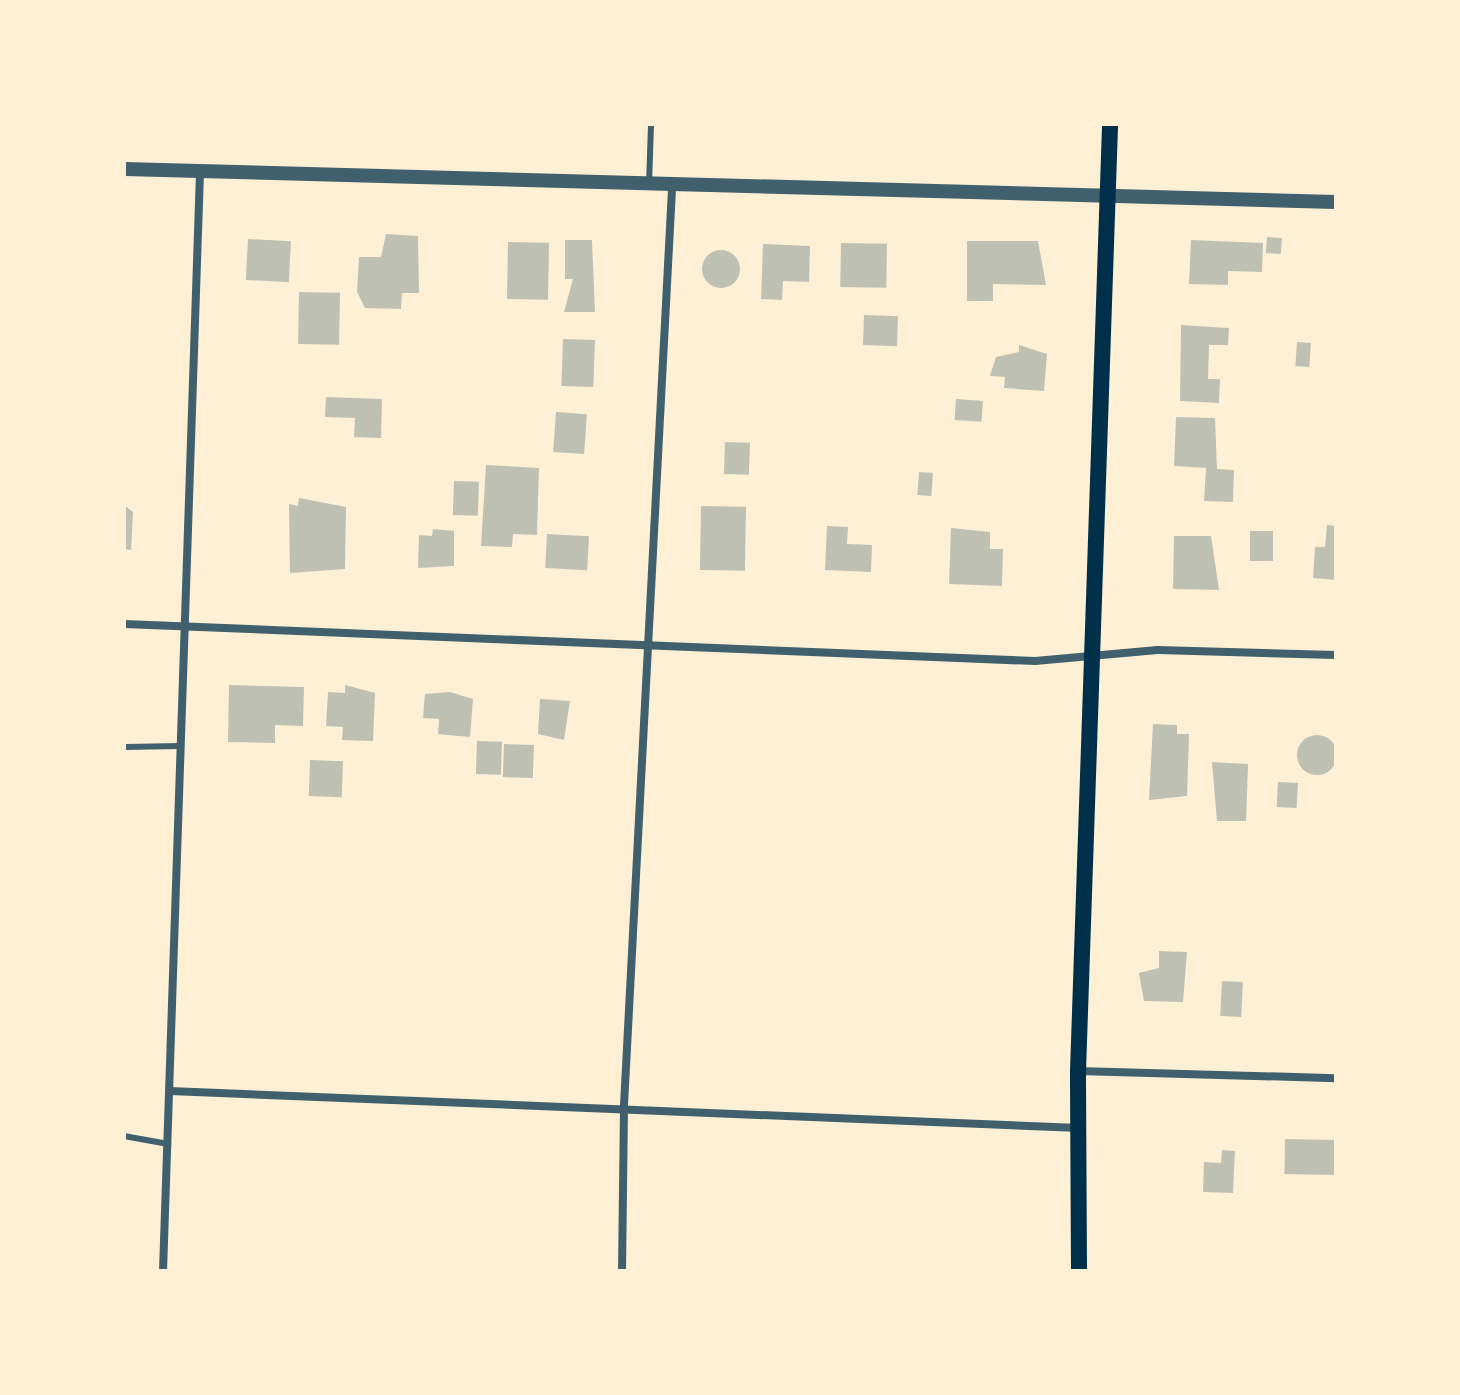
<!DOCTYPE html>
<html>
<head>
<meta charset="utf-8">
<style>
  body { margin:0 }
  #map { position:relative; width:1460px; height:1395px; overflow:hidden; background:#fdf0d5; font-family:"Asap Condensed",sans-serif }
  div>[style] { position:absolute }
  .building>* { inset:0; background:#bec0b2; transform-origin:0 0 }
  .round { border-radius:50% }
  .service>* { height:6px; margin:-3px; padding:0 3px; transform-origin:3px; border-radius:3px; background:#3f606c }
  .minor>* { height:8px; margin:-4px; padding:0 4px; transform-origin:4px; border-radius:4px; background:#3f606c }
  .tertiary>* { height:14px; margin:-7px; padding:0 7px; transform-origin:7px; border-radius:7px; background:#3f606c }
  .secondary>* { height:16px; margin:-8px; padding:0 8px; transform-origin:8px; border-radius:8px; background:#003049 }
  span { translate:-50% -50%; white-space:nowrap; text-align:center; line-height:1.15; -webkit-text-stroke:7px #fdf0d5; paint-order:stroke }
  .frame { position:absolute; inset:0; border:126px solid #fdf0d5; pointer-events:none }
</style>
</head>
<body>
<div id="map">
  <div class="building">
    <i style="clip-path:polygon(386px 234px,418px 236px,419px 293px,402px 293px,401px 309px,365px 308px,357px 292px,359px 257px,381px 257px)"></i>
    <i style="left:1267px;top:237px;width:15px;height:16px;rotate:4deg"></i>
    <i style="left:248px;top:239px;width:43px;height:41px;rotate:3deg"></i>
    <i style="clip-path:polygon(565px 240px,592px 240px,595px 312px,564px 312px,573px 279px,565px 279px)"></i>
    <i style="clip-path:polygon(1191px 240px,1263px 243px,1262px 272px,1228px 271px,1228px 285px,1189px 284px)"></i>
    <i style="clip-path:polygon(967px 241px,1038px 241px,1046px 285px,993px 284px,993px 301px,967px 301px)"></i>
    <i style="left:508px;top:242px;width:41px;height:57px;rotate:1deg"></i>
    <i style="left:841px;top:243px;width:46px;height:44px;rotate:1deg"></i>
    <i style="clip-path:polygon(763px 244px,810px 246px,809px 282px,783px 281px,782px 300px,761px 299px)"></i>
    <i class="round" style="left:702px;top:250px;width:38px;height:38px"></i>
    <i style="left:299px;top:292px;width:41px;height:52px;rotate:1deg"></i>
    <i style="left:864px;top:315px;width:34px;height:30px;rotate:2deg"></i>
    <i style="clip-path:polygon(1181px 325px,1229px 328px,1228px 345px,1209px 345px,1208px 379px,1220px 379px,1219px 403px,1180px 401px)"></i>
    <i style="left:563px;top:339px;width:32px;height:47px;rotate:2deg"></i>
    <i style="left:1297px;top:342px;width:14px;height:24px;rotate:4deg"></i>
    <i style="clip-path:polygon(1019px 345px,1047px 354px,1044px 391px,1004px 388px,1005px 377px,990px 376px,996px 357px,1019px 352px)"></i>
    <i style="clip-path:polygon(326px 397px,382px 399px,381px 438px,354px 437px,355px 418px,325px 417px)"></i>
    <i style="left:956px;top:399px;width:27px;height:21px;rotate:4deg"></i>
    <i style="left:556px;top:412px;width:31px;height:40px;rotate:4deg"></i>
    <i style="clip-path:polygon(1176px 417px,1215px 418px,1217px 469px,1234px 470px,1233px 502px,1204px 501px,1206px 468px,1174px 466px)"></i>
    <i style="left:725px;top:442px;width:25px;height:32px;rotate:2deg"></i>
    <i style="clip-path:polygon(486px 465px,539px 468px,537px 535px,513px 534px,512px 547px,481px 546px)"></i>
    <i style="left:919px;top:472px;width:14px;height:23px;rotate:4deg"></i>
    <i style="left:454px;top:481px;width:25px;height:34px;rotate:2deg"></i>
    <i style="clip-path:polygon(299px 498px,346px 507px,345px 569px,290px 573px,289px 504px,298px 506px)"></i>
    <i style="clip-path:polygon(124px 505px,133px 512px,131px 550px,124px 549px)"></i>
    <i style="left:701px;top:506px;width:45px;height:64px;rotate:1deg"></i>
    <i style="clip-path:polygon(1327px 525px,1336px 526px,1336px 580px,1313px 578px,1315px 547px,1325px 547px)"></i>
    <i style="clip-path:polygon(827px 526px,848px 527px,847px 544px,872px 545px,871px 572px,825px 570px)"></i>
    <i style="clip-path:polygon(951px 528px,990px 532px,990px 549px,1003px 549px,1002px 586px,949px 584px)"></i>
    <i style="clip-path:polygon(433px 529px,454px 531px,454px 566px,418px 568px,419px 535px,432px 536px)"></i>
    <i style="left:1250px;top:531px;width:23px;height:30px"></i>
    <i style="left:547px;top:534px;width:42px;height:34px;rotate:3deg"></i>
    <i style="clip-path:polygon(1174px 536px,1211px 536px,1219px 590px,1173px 589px)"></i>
    <i style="clip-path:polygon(229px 685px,304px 687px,303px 726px,275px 725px,275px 743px,228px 742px)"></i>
    <i style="clip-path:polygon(345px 685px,375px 693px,373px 741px,342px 740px,343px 727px,326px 726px,328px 692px,345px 693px)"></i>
    <i style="clip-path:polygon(450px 692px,473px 699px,470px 737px,438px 734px,439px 719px,423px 718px,425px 694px)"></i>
    <i style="clip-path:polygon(540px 699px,570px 701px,564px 740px,538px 734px)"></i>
    <i style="clip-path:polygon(1153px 724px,1177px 725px,1177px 734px,1189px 734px,1187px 796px,1149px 800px)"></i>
    <i class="round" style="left:1297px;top:735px;width:40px;height:40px"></i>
    <i style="left:477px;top:741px;width:25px;height:33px;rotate:2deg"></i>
    <i style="left:504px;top:744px;width:30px;height:33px;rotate:2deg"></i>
    <i style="left:310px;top:760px;width:33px;height:36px;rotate:2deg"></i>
    <i style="clip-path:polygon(1212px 762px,1248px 764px,1246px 821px,1217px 821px)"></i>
    <i style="left:1278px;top:782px;width:20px;height:25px;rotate:3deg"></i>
    <i style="clip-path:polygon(1159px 951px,1187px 952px,1183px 1002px,1144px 1001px,1139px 973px,1159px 968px)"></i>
    <i style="left:1222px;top:981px;width:21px;height:35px;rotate:3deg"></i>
    <i style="left:1285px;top:1139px;width:51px;height:35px;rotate:1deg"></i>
    <i style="clip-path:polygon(1222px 1150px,1235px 1151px,1233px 1193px,1203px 1192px,1204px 1162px,1221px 1163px)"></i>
  </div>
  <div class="service">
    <i style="left:649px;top:185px;width:61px;rotate:-88.1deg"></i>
    <i style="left:124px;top:747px;width:56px;rotate:-1deg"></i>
    <i style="left:124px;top:1136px;width:45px;rotate:10.3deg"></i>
  </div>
  <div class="minor">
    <i style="left:124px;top:624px;width:912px;rotate:2.33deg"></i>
    <i style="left:1035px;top:661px;width:123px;rotate:-5.1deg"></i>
    <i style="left:1158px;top:650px;width:178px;rotate:1.6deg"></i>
    <i style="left:1078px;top:1071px;width:258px;rotate:1.6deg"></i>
    <i style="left:170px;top:1091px;width:910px;rotate:2.33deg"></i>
    <i style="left:163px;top:1271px;width:1100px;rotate:-88.07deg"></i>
    <i style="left:622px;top:1271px;width:166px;rotate:-89.3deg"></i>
    <i style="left:624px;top:1105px;width:917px;rotate:-87deg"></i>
  </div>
  <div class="tertiary">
    <i style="left:124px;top:169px;width:1212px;rotate:1.56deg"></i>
  </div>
  <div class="secondary">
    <i style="left:1079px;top:1271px;width:200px;rotate:-90.3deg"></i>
    <i style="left:1078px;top:1071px;width:948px;rotate:-88.06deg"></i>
  </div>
  <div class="frame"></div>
</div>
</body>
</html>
